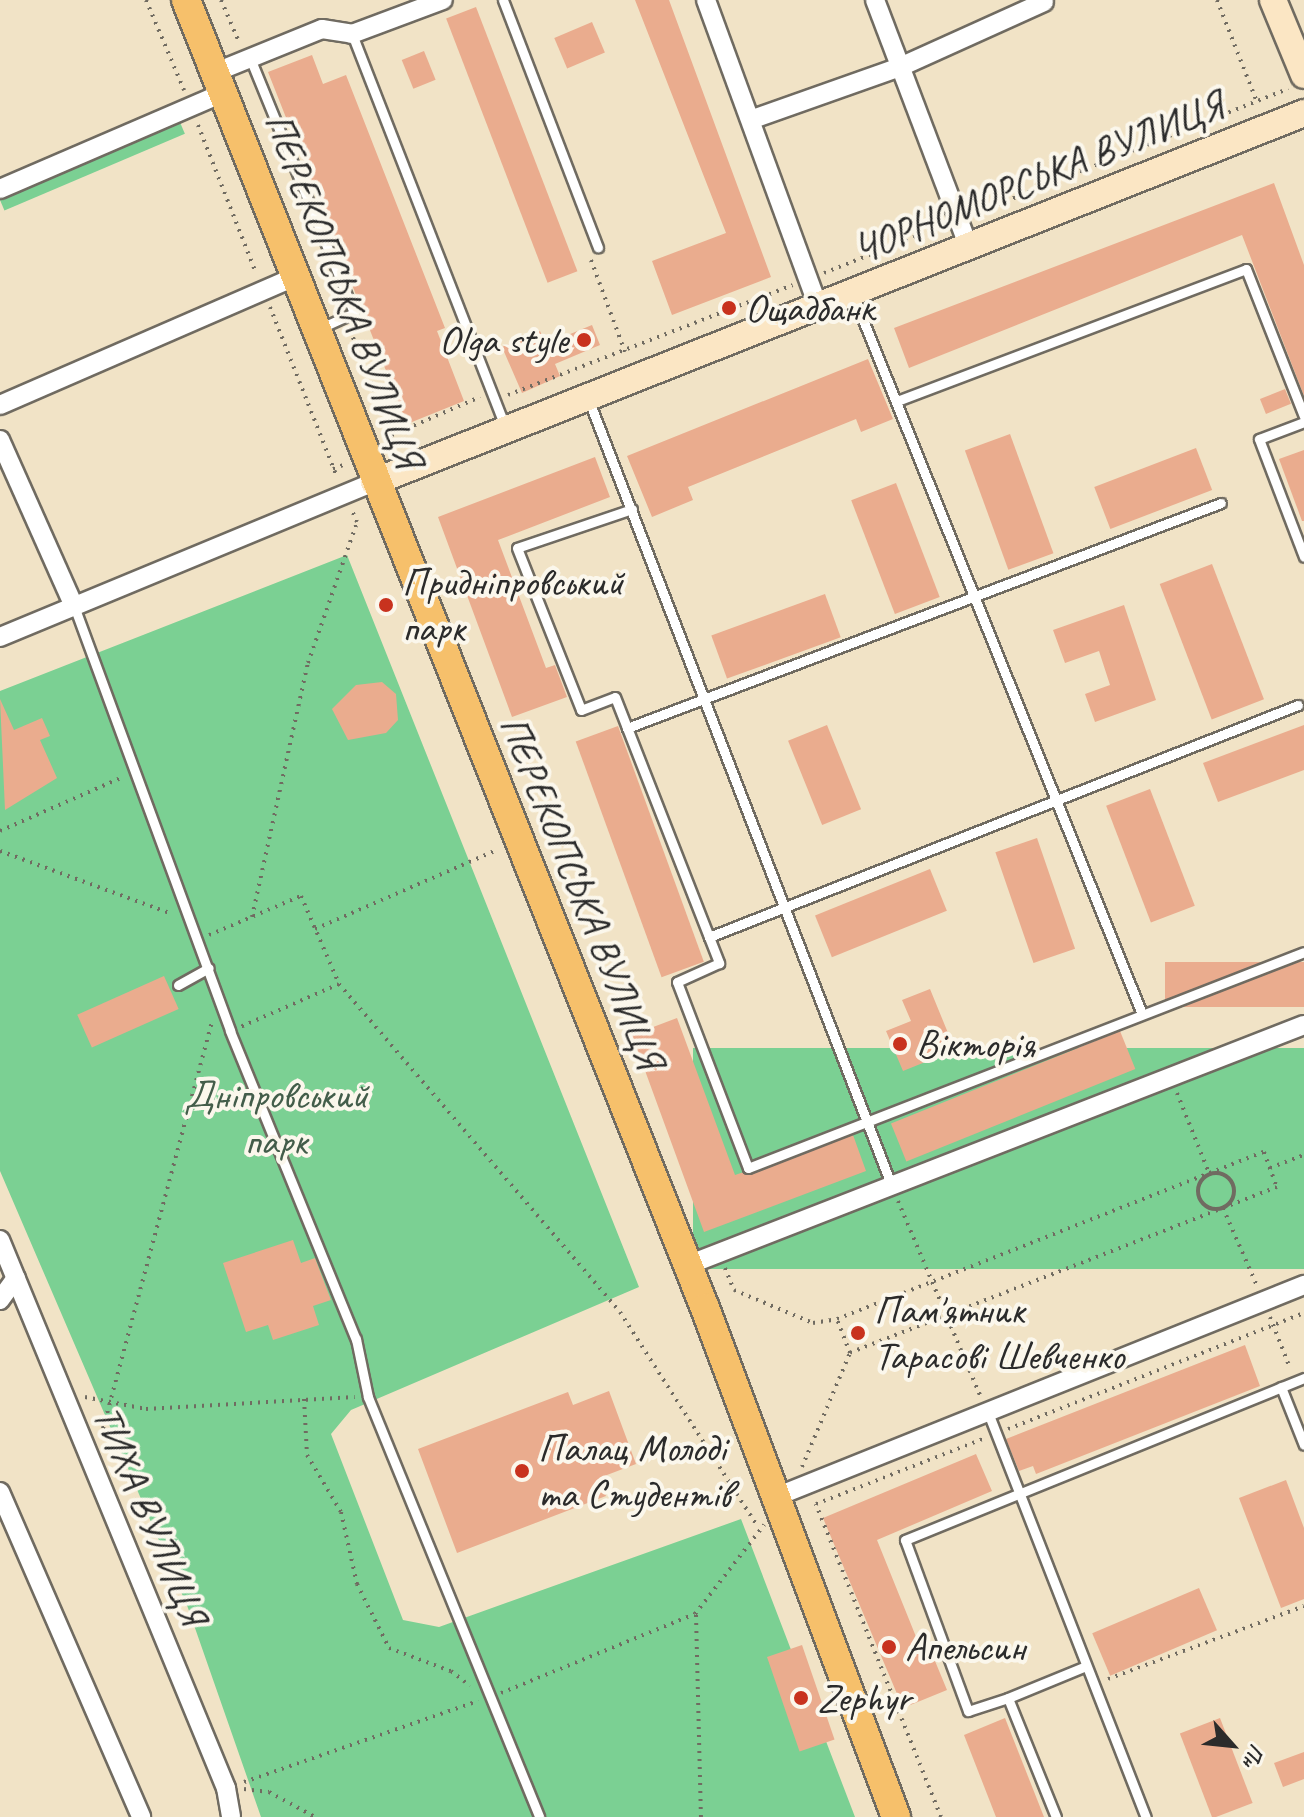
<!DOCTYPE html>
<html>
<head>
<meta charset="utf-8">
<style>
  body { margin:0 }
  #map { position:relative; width:1304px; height:1817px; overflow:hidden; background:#f1e3c6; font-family:Caveat,sans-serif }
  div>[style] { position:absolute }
  .green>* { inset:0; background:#7bd093; transform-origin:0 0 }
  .building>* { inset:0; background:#eaac8e; transform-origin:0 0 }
  .path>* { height:4px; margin-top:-2px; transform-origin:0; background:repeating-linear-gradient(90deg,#706b61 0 2px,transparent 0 8px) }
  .path>.ring { margin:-2px; padding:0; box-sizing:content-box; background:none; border:4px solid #706b61; border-radius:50% }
  .roads { filter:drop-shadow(2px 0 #706b61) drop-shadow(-2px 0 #706b61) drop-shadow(0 2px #706b61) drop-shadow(0 -2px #706b61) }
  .lane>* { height:9px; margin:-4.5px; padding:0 4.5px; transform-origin:4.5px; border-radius:4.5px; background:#fff }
  .street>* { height:18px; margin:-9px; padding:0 9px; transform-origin:9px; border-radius:9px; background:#fff }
  .secondary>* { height:26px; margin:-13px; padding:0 13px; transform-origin:13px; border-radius:13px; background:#fbe6c4 }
  .primary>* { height:28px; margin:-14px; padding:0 14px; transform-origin:14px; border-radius:14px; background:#f6c06b }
  .dots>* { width:22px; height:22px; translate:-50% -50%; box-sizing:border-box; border:4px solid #fbf7ec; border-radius:50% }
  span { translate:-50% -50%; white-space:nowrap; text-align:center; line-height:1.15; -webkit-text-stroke:8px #fbf7ec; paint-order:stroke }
  .street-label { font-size:40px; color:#2b2b2b }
  .poi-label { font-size:40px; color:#2b2b2b }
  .left { translate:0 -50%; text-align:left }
  .right { translate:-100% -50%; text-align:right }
  .park-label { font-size:40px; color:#435d4a }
  .north { position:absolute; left:1192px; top:1705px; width:80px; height:80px; -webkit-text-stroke:6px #fbf7ec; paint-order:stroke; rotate:117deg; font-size:22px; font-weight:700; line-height:32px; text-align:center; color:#2b2b2b }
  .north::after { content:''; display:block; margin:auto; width:28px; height:36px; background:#2b2b2b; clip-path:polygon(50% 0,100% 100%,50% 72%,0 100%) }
</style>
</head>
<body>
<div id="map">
  <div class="green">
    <i style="left:179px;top:120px;width:15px;height:196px;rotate:67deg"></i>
    <i style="clip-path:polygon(347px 555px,639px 1287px,351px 1410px,331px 1434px,403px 1620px,439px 1627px,741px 1519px,855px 1817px,261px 1817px,188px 1608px,0 1171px,0 691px)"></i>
    <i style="left:1304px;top:1048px;width:221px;height:611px;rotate:90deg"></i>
  </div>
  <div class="building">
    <i style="clip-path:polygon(635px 0,669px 0,771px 277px,672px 315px,652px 261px,726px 233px)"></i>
    <i style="left:476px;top:7px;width:283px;height:32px;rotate:69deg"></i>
    <i style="left:592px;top:22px;width:33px;height:41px;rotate:67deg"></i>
    <i style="left:424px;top:51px;width:31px;height:24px;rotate:68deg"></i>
    <i style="clip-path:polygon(312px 55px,323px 84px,346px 75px,445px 328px,437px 331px,464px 401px,407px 424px,268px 72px)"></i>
    <i style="clip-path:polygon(1274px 183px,1304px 265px,1304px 396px,1242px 235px,909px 368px,894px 328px)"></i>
    <i style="clip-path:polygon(592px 325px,600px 345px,555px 364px,560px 376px,522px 393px,502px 347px,540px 331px,546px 344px)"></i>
    <i style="clip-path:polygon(868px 359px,893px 419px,861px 432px,856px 419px,688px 487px,693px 500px,652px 517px,627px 456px)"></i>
    <i style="left:1285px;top:389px;width:16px;height:27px;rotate:68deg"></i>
    <i style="left:1010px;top:434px;width:127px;height:48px;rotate:70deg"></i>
    <i style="left:1196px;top:448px;width:45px;height:109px;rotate:69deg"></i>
    <i style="clip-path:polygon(1304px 450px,1304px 521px,1302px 521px,1279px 459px)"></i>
    <i style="clip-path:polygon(595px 457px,610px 497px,498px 540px,546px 668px,555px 665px,567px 697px,512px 717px,438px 517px)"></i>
    <i style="left:896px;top:483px;width:122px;height:48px;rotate:69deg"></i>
    <i style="left:1212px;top:564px;width:145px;height:56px;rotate:69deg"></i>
    <i style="left:825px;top:594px;width:46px;height:121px;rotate:70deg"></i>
    <i style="clip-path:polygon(1124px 605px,1156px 700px,1095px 722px,1085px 694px,1110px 685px,1099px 651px,1065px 663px,1053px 630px)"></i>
    <i style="clip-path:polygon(382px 682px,396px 694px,398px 720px,386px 733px,348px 740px,332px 709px,356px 685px)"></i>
    <i style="clip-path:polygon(0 699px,14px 730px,42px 718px,50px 736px,40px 740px,57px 778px,5px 810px)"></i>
    <i style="left:827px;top:725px;width:91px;height:42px;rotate:68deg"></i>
    <i style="clip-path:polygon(1304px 725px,1304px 770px,1218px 802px,1203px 763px)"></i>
    <i style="left:618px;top:726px;width:251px;height:45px;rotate:70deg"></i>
    <i style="left:1150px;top:789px;width:125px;height:47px;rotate:69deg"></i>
    <i style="left:1037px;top:838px;width:117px;height:44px;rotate:71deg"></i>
    <i style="left:930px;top:869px;width:45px;height:124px;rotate:68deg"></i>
    <i style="left:1304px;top:962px;width:45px;height:139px;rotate:90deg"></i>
    <i style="left:164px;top:976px;width:36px;height:95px;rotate:66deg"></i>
    <i style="clip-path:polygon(930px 989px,955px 1050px,903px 1071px,886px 1031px,911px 1021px,902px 1000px)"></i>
    <i style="clip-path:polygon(677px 1018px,735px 1175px,853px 1135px,866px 1171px,704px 1232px,632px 1035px)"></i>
    <i style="left:1120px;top:1031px;width:41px;height:247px;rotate:68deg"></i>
    <i style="clip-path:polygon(293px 1240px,301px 1263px,315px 1258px,331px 1300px,313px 1306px,319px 1325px,273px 1340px,268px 1325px,246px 1332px,223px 1263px)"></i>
    <i style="clip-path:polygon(1245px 1345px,1260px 1386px,1036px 1474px,1033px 1466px,1019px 1471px,1006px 1439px)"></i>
    <i style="clip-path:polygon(609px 1391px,636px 1464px,599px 1478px,606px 1496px,457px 1553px,418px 1449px,568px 1392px,573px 1405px)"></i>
    <i style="clip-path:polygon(976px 1454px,992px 1491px,877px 1540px,927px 1664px,935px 1661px,947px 1690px,903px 1708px,823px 1518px)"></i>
    <i style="clip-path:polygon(1286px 1480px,1304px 1528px,1304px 1599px,1281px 1608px,1239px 1498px)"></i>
    <i style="left:1199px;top:1588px;width:46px;height:116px;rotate:67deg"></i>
    <i style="left:802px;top:1645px;width:100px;height:37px;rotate:71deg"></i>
    <i style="clip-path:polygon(1005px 1718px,1044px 1817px,996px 1817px,964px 1735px)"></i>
    <i style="left:1220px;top:1718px;width:91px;height:43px;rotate:69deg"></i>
    <i style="clip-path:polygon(1304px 1752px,1304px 1779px,1283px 1787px,1274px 1763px)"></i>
  </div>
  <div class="path">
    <i style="left:146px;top:0;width:98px;rotate:67.1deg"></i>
    <i style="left:221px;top:0;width:46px;rotate:66.8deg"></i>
    <i style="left:1217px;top:0;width:110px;rotate:68.6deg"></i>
    <i style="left:198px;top:125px;width:159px;rotate:68.6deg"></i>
    <i style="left:976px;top:213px;width:336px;rotate:-21.7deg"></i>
    <i style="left:591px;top:260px;width:98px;rotate:69.7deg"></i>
    <i style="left:824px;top:273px;width:127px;rotate:-21.7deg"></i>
    <i style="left:270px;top:307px;width:183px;rotate:68.5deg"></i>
    <i style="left:350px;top:330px;width:113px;rotate:68.2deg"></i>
    <i style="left:508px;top:395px;width:305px;rotate:-21.1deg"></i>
    <i style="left:387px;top:445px;width:11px;rotate:-63deg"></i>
    <i style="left:392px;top:435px;width:96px;rotate:-23.4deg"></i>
    <i style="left:333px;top:469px;width:14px;rotate:-21deg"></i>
    <i style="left:0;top:831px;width:134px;rotate:-23.7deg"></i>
    <i style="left:0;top:851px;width:183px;rotate:20.1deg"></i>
    <i style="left:252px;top:917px;width:260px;rotate:-77.6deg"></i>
    <i style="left:308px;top:663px;width:149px;rotate:-70.8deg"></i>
    <i style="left:357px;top:522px;width:12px;rotate:-114deg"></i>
    <i style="left:315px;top:929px;width:198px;rotate:-23.5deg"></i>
    <i style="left:209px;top:935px;width:100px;rotate:-23deg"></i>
    <i style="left:301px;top:896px;width:96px;rotate:66.6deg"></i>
    <i style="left:339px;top:984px;width:108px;rotate:156.5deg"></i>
    <i style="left:339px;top:984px;width:432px;rotate:49.4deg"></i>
    <i style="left:620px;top:1312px;width:255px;rotate:57.3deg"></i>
    <i style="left:1177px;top:1093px;width:86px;rotate:68.2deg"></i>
    <i style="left:1264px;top:1152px;width:37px;rotate:70deg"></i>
    <i style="left:1277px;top:1187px;width:458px;rotate:158.8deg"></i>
    <i style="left:850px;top:1353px;width:36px;rotate:-111deg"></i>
    <i style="left:837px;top:1319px;width:458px;rotate:-21.4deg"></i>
    <i style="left:1270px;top:1168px;width:36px;rotate:-21deg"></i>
    <i class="ring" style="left:1198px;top:1173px;width:32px;height:32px"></i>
    <i style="left:898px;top:1201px;width:211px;rotate:67.1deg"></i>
    <i style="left:1223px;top:1208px;width:85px;rotate:66.4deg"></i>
    <i style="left:725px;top:1268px;width:24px;rotate:68deg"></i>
    <i style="left:734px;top:1290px;width:86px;rotate:22.7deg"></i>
    <i style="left:813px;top:1323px;width:24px;rotate:-9deg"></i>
    <i style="left:1270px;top:1317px;width:55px;rotate:68.6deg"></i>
    <i style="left:85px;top:1397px;width:62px;rotate:11.1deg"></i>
    <i style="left:146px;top:1409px;width:209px;rotate:-3.3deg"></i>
    <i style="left:304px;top:1399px;width:56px;rotate:86.9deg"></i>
    <i style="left:307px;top:1455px;width:66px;rotate:59.2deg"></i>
    <i style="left:341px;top:1512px;width:74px;rotate:77.5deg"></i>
    <i style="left:357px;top:1584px;width:72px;rotate:63.4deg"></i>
    <i style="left:389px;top:1648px;width:66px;rotate:20.4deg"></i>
    <i style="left:451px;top:1671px;width:24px;rotate:38deg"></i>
    <i style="left:1008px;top:1429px;width:318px;rotate:-21.4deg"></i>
    <i style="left:101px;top:1436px;width:428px;rotate:-75deg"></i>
    <i style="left:802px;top:1467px;width:124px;rotate:-67.2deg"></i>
    <i style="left:696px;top:1615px;width:202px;rotate:88.6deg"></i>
    <i style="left:1108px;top:1679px;width:209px;rotate:-20.4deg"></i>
    <i style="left:501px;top:1693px;width:209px;rotate:-22.2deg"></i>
    <i style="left:695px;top:1614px;width:113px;rotate:-52.2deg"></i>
    <i style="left:244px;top:1782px;width:248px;rotate:-19.1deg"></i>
    <i style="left:244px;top:1789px;width:25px;rotate:7deg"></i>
    <i style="left:269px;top:1792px;width:52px;rotate:28.5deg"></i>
    <i style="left:941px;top:1817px;width:337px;rotate:-111.8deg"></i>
    <i style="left:816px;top:1504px;width:181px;rotate:-21.3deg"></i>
  </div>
  <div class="roads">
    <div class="lane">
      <i style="left:503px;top:0;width:265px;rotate:69deg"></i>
      <i style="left:352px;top:34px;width:421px;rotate:68.7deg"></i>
      <i style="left:250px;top:58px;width:275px;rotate:67.8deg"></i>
      <i style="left:354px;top:313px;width:37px;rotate:156deg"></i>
      <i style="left:853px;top:295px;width:775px;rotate:68.1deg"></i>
      <i style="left:589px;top:401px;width:839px;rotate:68.91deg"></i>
      <i style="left:897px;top:401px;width:373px;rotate:-20.7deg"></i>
      <i style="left:1246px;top:269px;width:158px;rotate:68.5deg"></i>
      <i style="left:1304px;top:422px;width:48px;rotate:159.3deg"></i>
      <i style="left:1259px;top:439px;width:126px;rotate:69.1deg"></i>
      <i style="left:632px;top:509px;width:121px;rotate:161.3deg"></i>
      <i style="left:517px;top:548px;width:174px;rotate:68.4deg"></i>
      <i style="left:581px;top:710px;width:36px;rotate:-21deg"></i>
      <i style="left:615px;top:697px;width:286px;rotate:68.6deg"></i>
      <i style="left:719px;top:963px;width:46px;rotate:155.7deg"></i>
      <i style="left:677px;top:982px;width:199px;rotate:69.1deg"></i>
      <i style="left:748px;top:1168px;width:596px;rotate:-21.23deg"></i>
      <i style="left:74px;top:606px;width:453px;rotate:69.8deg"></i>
      <i style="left:230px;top:1031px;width:333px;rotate:67.8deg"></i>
      <i style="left:356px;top:1339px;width:59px;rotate:78.3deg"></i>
      <i style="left:368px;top:1397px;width:453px;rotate:67.8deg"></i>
      <i style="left:627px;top:728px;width:635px;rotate:-20.75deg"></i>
      <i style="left:709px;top:937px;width:633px;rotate:-21.5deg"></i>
      <i style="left:178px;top:985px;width:35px;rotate:-29deg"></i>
      <i style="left:1281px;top:1387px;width:62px;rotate:68.4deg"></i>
      <i style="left:987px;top:1410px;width:437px;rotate:68.7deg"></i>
      <i style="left:1008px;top:1698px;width:84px;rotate:-22.3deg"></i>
      <i style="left:1056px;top:1817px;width:128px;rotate:-112deg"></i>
      <i style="left:1008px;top:1698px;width:42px;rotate:162deg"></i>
      <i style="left:968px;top:1711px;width:182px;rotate:-110.2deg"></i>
      <i style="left:905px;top:1540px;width:431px;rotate:-22.1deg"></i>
    </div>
    <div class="street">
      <i style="left:706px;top:0;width:329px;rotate:69.9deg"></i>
      <i style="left:875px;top:0;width:262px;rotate:69.2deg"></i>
      <i style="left:216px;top:72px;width:114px;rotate:-22.1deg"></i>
      <i style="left:322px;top:29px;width:30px;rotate:9deg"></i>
      <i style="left:352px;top:34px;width:97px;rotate:-20.5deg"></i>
      <i style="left:753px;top:119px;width:156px;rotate:-19.5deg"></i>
      <i style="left:900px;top:67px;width:158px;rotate:-24.3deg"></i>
      <i style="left:0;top:189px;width:245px;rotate:-23.3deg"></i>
      <i style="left:0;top:405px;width:326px;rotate:-23.5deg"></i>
      <i style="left:0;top:440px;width:182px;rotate:66deg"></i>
      <i style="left:0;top:637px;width:405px;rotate:-22.5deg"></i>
      <i style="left:0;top:1240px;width:593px;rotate:67.59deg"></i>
      <i style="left:226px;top:1788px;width:29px;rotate:80deg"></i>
      <i style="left:688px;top:1265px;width:661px;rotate:-21.29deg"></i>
      <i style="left:0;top:1300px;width:27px;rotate:-54deg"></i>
      <i style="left:0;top:1492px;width:354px;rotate:66.5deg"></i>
      <i style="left:778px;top:1496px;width:567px;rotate:-21.86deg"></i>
    </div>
    <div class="secondary">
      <i style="left:1273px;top:0;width:81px;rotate:67.5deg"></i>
      <i style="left:374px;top:482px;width:1001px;rotate:-21.64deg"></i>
    </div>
    <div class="primary">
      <i style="left:186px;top:0;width:1407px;rotate:68.36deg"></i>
      <i style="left:705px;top:1308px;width:544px;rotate:69.43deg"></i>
    </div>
  </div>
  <div class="dots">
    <i style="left:729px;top:308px;background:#c8321e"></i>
    <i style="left:584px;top:340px;background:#c8321e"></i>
    <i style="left:386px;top:605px;background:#c8321e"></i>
    <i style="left:900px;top:1044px;background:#c8321e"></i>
    <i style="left:858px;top:1333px;background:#c8321e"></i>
    <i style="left:522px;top:1471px;background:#c8321e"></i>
    <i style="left:889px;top:1647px;background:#c8321e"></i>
    <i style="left:801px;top:1698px;background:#c8321e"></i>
  </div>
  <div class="street-label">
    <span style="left:1038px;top:177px;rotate:-22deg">ЧОРНОМОРСЬКА ВУЛИЦЯ</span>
    <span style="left:344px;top:290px;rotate:69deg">ПЕРЕКОПСЬКА ВУЛИЦЯ</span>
    <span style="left:582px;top:892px;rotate:68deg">ПЕРЕКОПСЬКА ВУЛИЦЯ</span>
    <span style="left:150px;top:1515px;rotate:67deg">ТИХА ВУЛИЦЯ</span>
  </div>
  <div class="poi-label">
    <span class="left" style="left:745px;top:308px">Ощадбанк</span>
    <span class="right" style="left:568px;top:340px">Olga style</span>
    <span class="left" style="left:402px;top:605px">Придніпровський<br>парк</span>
    <span class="left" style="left:916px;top:1044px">Вікторія</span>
    <span class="left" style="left:874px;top:1333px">Пам'ятник<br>Тарасові Шевченко</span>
    <span class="left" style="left:538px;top:1471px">Палац Молоді<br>та Студентів</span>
    <span class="left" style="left:905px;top:1647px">Апельсин</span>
    <span class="left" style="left:817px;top:1698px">Zephyr</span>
  </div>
  <div class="park-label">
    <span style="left:276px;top:1118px">Дніпровський<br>парк</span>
  </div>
  <div class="north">Пн</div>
</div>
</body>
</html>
